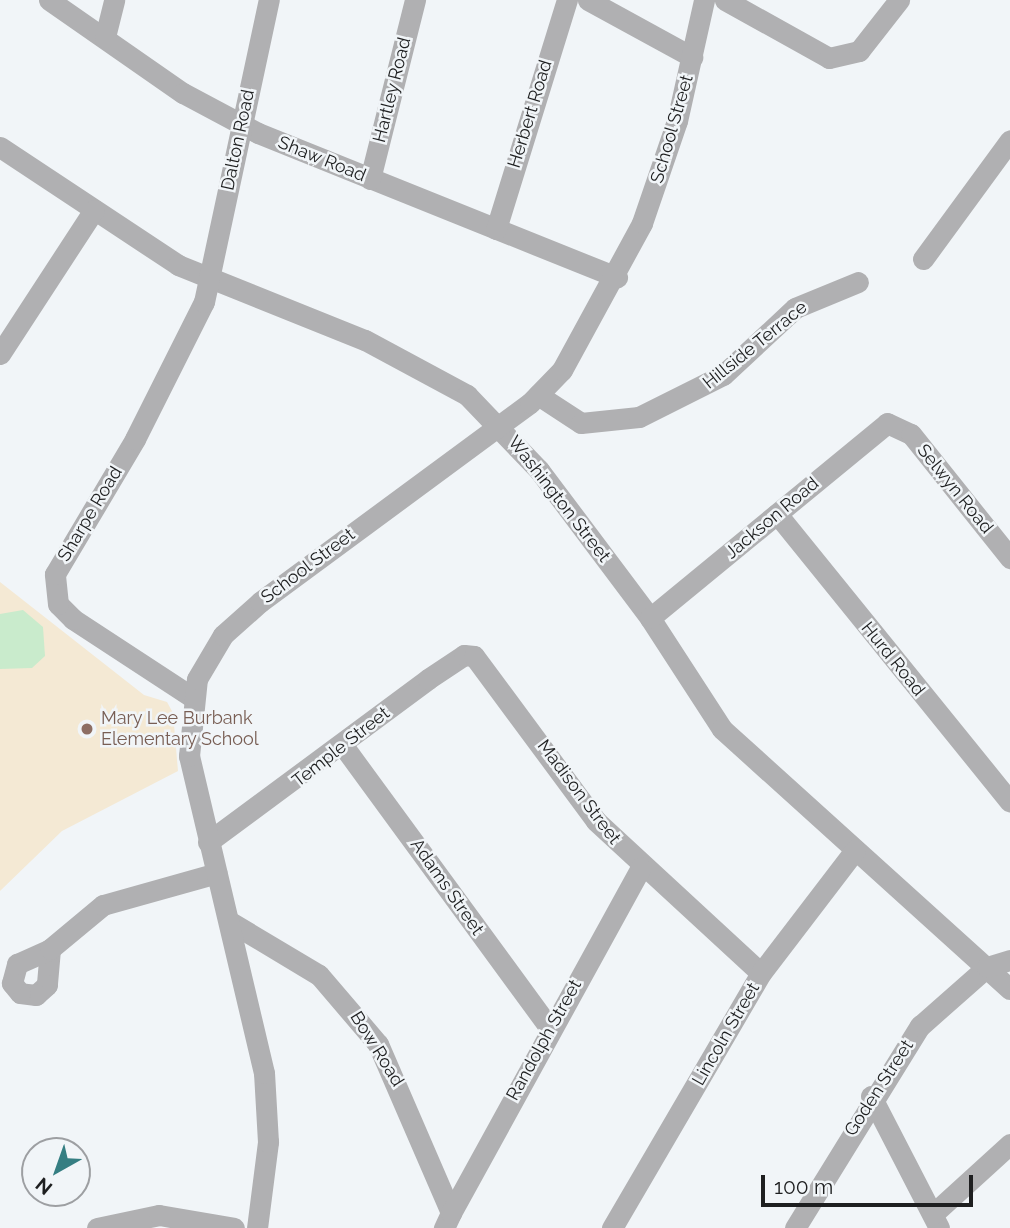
<!DOCTYPE html>
<html>
<head>
<meta charset="utf-8">
<style>
  body { margin:0 }
  #map { position:relative; width:1010px; height:1228px; overflow:hidden; background:#f1f5f8; font-family:Raleway,sans-serif }
  div>[style] { position:absolute }
  .education>* { inset:0; background:#f4e9d4 }
  .green>* { inset:0; background:#c9ebcc }
  .minor>* { height:21px; margin:-10.5px; padding:0 10.5px; transform-origin:10.5px; border-radius:10.5px; background:#b0b0b2 }
  .dots>* { width:19px; height:19px; translate:-50% -50%; box-sizing:border-box; border:4px solid #f1f5f8; border-radius:50% }
  span { translate:-50% -50%; white-space:nowrap; text-align:center; line-height:1.15; -webkit-text-stroke:5px #f1f5f8; paint-order:stroke }
  .street-label { font-size:18px; color:#1e1f20 }
  .education-label { font-size:18px; color:#785e54 }
  .left { translate:0 -50%; text-align:left }
  .north { position:absolute; left:21px; top:1137px; width:70px; height:70px; box-sizing:border-box; background:#f1f5f8; border:2px solid #9d9fa2; border-radius:50%; rotate:220deg; font-size:19px; font-weight:700; line-height:28px; text-align:center; color:#1e1f20 }
  .north::after { content:''; display:block; margin:auto; width:24px; height:32px; background:#357e82; clip-path:polygon(50% 0,100% 100%,50% 72%,0 100%) }
  .scale { position:absolute; left:761px; top:1175px; width:212px; height:32px; box-sizing:border-box; border:4px solid #1e1f20; border-top:0; padding-left:9px; font-size:21px; line-height:24px; white-space:nowrap; color:#1e1f20; -webkit-text-stroke:5px #f1f5f8; paint-order:stroke }
</style>
</head>
<body>
<div id="map">
  <div class="education">
    <i style="clip-path:polygon(0 582px,144px 695px,167px 702px,173px 713px,178px 771px,62px 831px,0 891px)"></i>
  </div>
  <div class="green">
    <i style="clip-path:polygon(23px 610px,43px 627px,45px 656px,32px 668px,0 669px,0 614px)"></i>
  </div>
  <div class="minor">
    <i style="left:49px;top:0;width:163px;rotate:34.8deg"></i>
    <i style="left:183px;top:93px;width:85px;rotate:28.1deg"></i>
    <i style="left:258px;top:133px;width:387px;rotate:21.9deg"></i>
    <i style="left:588px;top:0;width:119px;rotate:28.7deg"></i>
    <i style="left:725px;top:0;width:119px;rotate:29.1deg"></i>
    <i style="left:829px;top:58px;width:31px;rotate:-13deg"></i>
    <i style="left:859px;top:51px;width:65px;rotate:-51.9deg"></i>
    <i style="left:105px;top:37px;width:38px;rotate:-76deg"></i>
    <i style="left:0;top:147px;width:214px;rotate:33.5deg"></i>
    <i style="left:178px;top:265px;width:201px;rotate:21.9deg"></i>
    <i style="left:365px;top:340px;width:116px;rotate:28.3deg"></i>
    <i style="left:467px;top:395px;width:104px;rotate:46.2deg"></i>
    <i style="left:539px;top:470px;width:185px;rotate:53.1deg"></i>
    <i style="left:650px;top:618px;width:132px;rotate:57deg"></i>
    <i style="left:722px;top:729px;width:388px;rotate:42.1deg"></i>
    <i style="left:370px;top:179px;width:185px;rotate:-75.9deg"></i>
    <i style="left:496px;top:229px;width:240px;rotate:-72.8deg"></i>
    <i style="left:923px;top:259px;width:147px;rotate:-53.8deg"></i>
    <i style="left:0;top:354px;width:172px;rotate:-56.9deg"></i>
    <i style="left:538px;top:395px;width:51px;rotate:33.1deg"></i>
    <i style="left:581px;top:423px;width:58px;rotate:-5.9deg"></i>
    <i style="left:639px;top:417px;width:94px;rotate:-26.6deg"></i>
    <i style="left:723px;top:375px;width:98px;rotate:-42.9deg"></i>
    <i style="left:795px;top:308px;width:68px;rotate:-22.4deg"></i>
    <i style="left:777px;top:514px;width:370px;rotate:51deg"></i>
    <i style="left:650px;top:618px;width:307px;rotate:-39.4deg"></i>
    <i style="left:887px;top:423px;width:26px;rotate:25deg"></i>
    <i style="left:911px;top:434px;width:159px;rotate:51.4deg"></i>
    <i style="left:192px;top:697px;width:142px;rotate:-146.8deg"></i>
    <i style="left:73px;top:619px;width:21px;rotate:-135deg"></i>
    <i style="left:58px;top:604px;width:30px;rotate:-96deg"></i>
    <i style="left:55px;top:574px;width:157px;rotate:-59.3deg"></i>
    <i style="left:135px;top:439px;width:153px;rotate:-63.3deg"></i>
    <i style="left:204px;top:302px;width:309px;rotate:-77.9deg"></i>
    <i style="left:344px;top:747px;width:348px;rotate:53.8deg"></i>
    <i style="left:208px;top:842px;width:274px;rotate:-36.5deg"></i>
    <i style="left:428px;top:679px;width:43px;rotate:-33.7deg"></i>
    <i style="left:464px;top:655px;width:10px;rotate:6deg"></i>
    <i style="left:474px;top:656px;width:205px;rotate:53.5deg"></i>
    <i style="left:596px;top:821px;width:224px;rotate:42.7deg"></i>
    <i style="left:232px;top:923px;width:101px;rotate:30.9deg"></i>
    <i style="left:319px;top:975px;width:91px;rotate:49.5deg"></i>
    <i style="left:378px;top:1044px;width:184px;rotate:66.6deg"></i>
    <i style="left:451px;top:1213px;width:17px;rotate:115deg"></i>
    <i style="left:50px;top:949px;width:36px;rotate:95deg"></i>
    <i style="left:47px;top:985px;width:15px;rotate:138deg"></i>
    <i style="left:36px;top:995px;width:16px;rotate:-173deg"></i>
    <i style="left:20px;top:993px;width:13px;rotate:-129deg"></i>
    <i style="left:12px;top:983px;width:20px;rotate:-75deg"></i>
    <i style="left:17px;top:964px;width:36px;rotate:-24deg"></i>
    <i style="left:50px;top:949px;width:69px;rotate:-39.7deg"></i>
    <i style="left:103px;top:905px;width:118px;rotate:-15.7deg"></i>
    <i style="left:871px;top:1096px;width:148px;rotate:62.7deg"></i>
    <i style="left:451px;top:1213px;width:394px;rotate:-61.2deg"></i>
    <i style="left:933px;top:1214px;width:104px;rotate:-42.3deg"></i>
    <i style="left:97px;top:1228px;width:63px;rotate:-11.8deg"></i>
    <i style="left:159px;top:1215px;width:76px;rotate:9.8deg"></i>
    <i style="left:257px;top:1228px;width:87px;rotate:-82.7deg"></i>
    <i style="left:268px;top:1142px;width:69px;rotate:-93.3deg"></i>
    <i style="left:264px;top:1073px;width:326px;rotate:-103.3deg"></i>
    <i style="left:189px;top:756px;width:77px;rotate:-84.1deg"></i>
    <i style="left:197px;top:679px;width:51px;rotate:-59.4deg"></i>
    <i style="left:223px;top:635px;width:50px;rotate:-41.7deg"></i>
    <i style="left:260px;top:602px;width:335px;rotate:-36.4deg"></i>
    <i style="left:530px;top:403px;width:46px;rotate:-45.9deg"></i>
    <i style="left:562px;top:370px;width:167px;rotate:-61.4deg"></i>
    <i style="left:642px;top:223px;width:108px;rotate:-71.1deg"></i>
    <i style="left:677px;top:121px;width:124px;rotate:-77.4deg"></i>
    <i style="left:612px;top:1228px;width:295px;rotate:-59.7deg"></i>
    <i style="left:761px;top:973px;width:155px;rotate:-52.6deg"></i>
    <i style="left:795px;top:1228px;width:238px;rotate:-58.3deg"></i>
    <i style="left:920px;top:1026px;width:89px;rotate:-41.4deg"></i>
    <i style="left:987px;top:967px;width:24px;rotate:-17deg"></i>
  </div>
  <div class="dots">
    <i style="left:87px;top:729px;background:#8d6e63"></i>
  </div>
  <div class="street-label">
    <span style="left:392px;top:90px;rotate:-76deg">Hartley Road</span>
    <span style="left:530px;top:114px;rotate:-73deg">Herbert Road</span>
    <span style="left:672px;top:129px;rotate:-74deg">School Street</span>
    <span style="left:238px;top:140px;rotate:-78deg">Dalton Road</span>
    <span style="left:322px;top:159px;rotate:22deg">Shaw Road</span>
    <span style="left:755px;top:345px;rotate:-39deg">Hillside Terrace</span>
    <span style="left:955px;top:489px;rotate:51deg">Selwyn Road</span>
    <span style="left:559px;top:499px;rotate:52deg">Washington Street</span>
    <span style="left:90px;top:514px;rotate:-59deg">Sharpe Road</span>
    <span style="left:772px;top:518px;rotate:-40deg">Jackson Road</span>
    <span style="left:308px;top:566px;rotate:-37deg">School Street</span>
    <span style="left:893px;top:659px;rotate:51deg">Hurd Road</span>
    <span style="left:341px;top:747px;rotate:-38deg">Temple Street</span>
    <span style="left:579px;top:792px;rotate:53deg">Madison Street</span>
    <span style="left:447px;top:887px;rotate:55deg">Adams Street</span>
    <span style="left:726px;top:1034px;rotate:-60deg">Lincoln Street</span>
    <span style="left:544px;top:1040px;rotate:-61deg">Randolph Street</span>
    <span style="left:377px;top:1049px;rotate:58deg">Bow Road</span>
    <span style="left:879px;top:1088px;rotate:-57deg">Goden Street</span>
  </div>
  <div class="education-label">
    <span class="left" style="left:101px;top:729px">Mary Lee Burbank<br>Elementary School</span>
  </div>
  <div class="north">N</div>
  <div class="scale">100 m</div>
</div>
</body>
</html>
